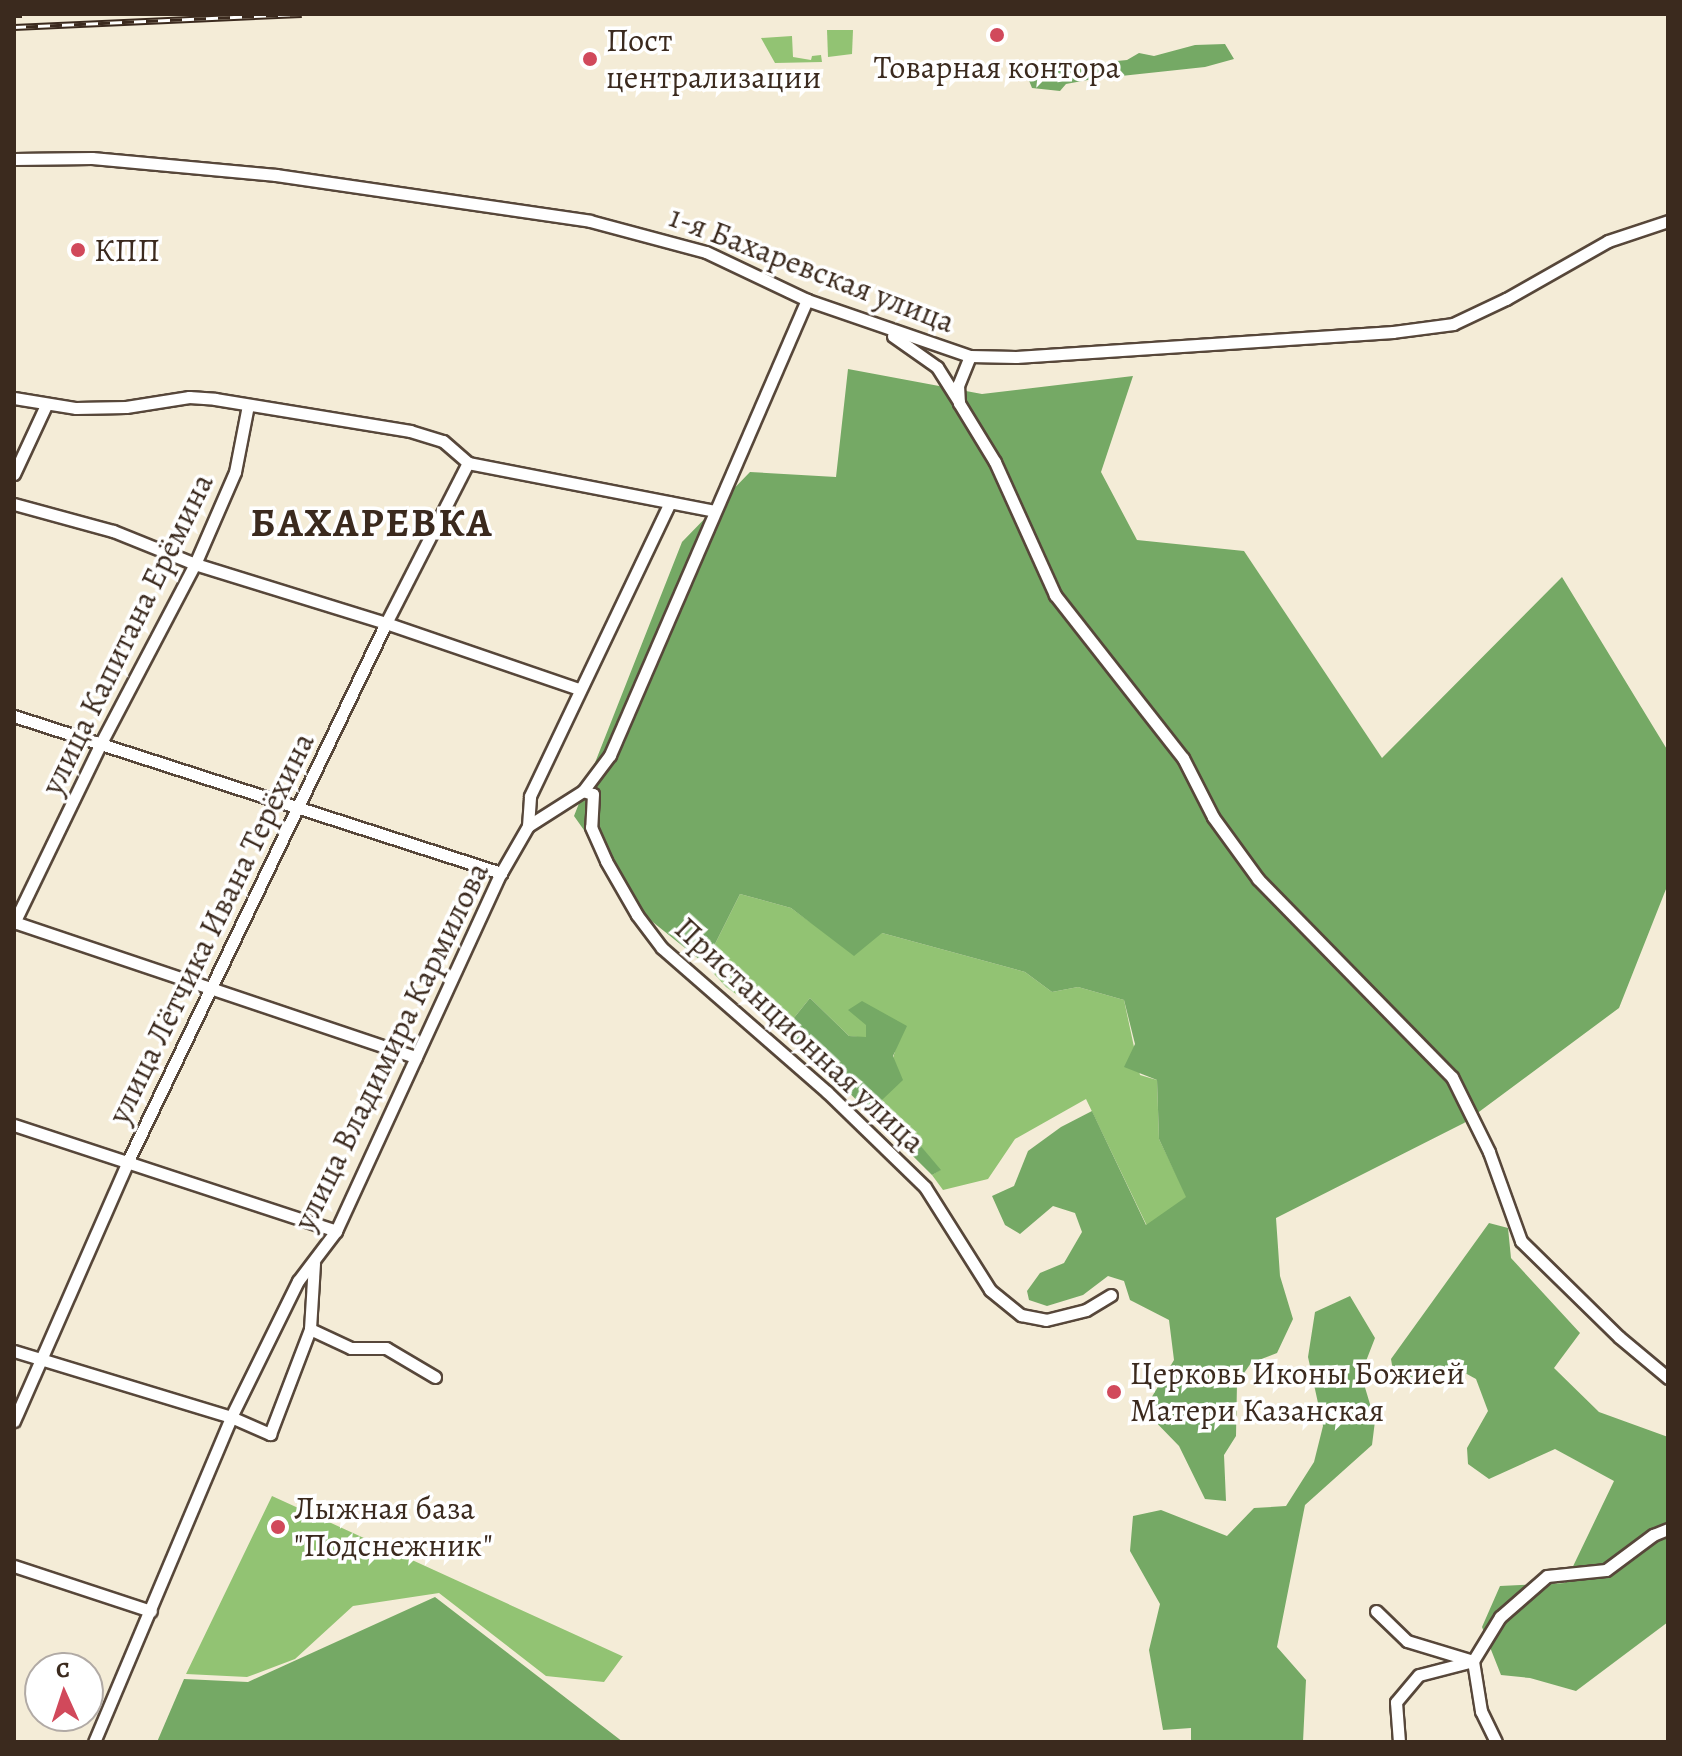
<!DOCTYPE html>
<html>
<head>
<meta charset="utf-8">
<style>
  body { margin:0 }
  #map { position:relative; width:1682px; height:1756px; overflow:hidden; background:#f4ecd7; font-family:Alegreya,serif }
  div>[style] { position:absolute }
  .green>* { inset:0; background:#92c373 }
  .forest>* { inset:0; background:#75a965 }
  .roads { filter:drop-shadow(2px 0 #57473a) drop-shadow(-2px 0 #57473a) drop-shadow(0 2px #57473a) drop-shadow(0 -2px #57473a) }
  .minor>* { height:11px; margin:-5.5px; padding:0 5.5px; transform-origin:5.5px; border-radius:5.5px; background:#fff }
  .rail>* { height:7px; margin-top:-3.5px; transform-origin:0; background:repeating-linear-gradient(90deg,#fff 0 12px,#3b2a1e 0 24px); box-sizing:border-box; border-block:2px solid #3b2a1e }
  .dots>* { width:22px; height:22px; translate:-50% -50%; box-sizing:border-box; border:4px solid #fff; border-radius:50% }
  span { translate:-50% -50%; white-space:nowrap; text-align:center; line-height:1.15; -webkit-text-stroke:7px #fff; paint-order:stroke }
  .poi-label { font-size:32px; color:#3b2a1e }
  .left { translate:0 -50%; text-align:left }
  .street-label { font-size:32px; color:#3b2a1e }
  .district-label { font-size:40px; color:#3b2a1e; font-weight:700; letter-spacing:2px }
  .frame { position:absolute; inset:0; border:16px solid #3b2a1e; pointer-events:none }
  .north { position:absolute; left:24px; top:1652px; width:80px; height:80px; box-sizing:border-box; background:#fff; border:2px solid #b1aaa5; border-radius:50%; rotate:357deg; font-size:22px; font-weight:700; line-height:32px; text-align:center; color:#3b2a1e }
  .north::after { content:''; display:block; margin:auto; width:28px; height:36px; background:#d1495b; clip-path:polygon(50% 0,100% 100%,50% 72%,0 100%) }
</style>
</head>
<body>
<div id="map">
  <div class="green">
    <i style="clip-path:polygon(853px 30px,852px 54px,828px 57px,827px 30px)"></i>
    <i style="clip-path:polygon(792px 36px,793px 57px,811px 60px,812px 56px,821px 55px,822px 62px,775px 63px,761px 38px)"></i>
    <i style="clip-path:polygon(740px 894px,791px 908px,810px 922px,882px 933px,1025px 972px,1052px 992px,1078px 987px,1124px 1000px,1140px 1075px,1157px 1080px,1159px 1139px,1187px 1197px,1147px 1226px,1086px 1099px,1015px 1139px,988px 1179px,943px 1190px,932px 1175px,940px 1170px,882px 1100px,896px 1047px,866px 1025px,866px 1038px,849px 1036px,810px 998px,785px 1029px,726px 987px,705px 964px)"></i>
    <i style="clip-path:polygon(272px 1496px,622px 1656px,623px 1656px,604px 1682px,546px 1676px,439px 1593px,353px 1606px,295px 1659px,247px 1677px,186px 1674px)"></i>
  </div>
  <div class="forest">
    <i style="clip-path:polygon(1225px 44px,1234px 59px,1205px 67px,1093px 79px,1066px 84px,1060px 91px,1032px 88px,1026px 73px,1055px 67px,1127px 60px,1139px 53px,1154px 56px,1195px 45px)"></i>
    <i style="clip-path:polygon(848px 369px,982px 394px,1133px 376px,1101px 472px,1137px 540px,1244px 551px,1382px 758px,1562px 577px,1668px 751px,1668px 884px,1619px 1008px,1464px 1123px,1276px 1218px,1280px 1276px,1293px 1319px,1277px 1353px,1251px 1363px,1237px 1383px,1236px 1436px,1224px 1455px,1226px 1501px,1205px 1499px,1179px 1446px,1144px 1410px,1174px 1360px,1169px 1320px,1130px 1300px,1124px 1281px,1108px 1276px,1083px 1295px,1047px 1306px,1029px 1300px,1027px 1291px,1040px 1273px,1064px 1263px,1082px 1232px,1075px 1213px,1053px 1206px,1020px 1234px,1005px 1225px,992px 1196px,1014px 1186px,1028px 1151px,1061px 1127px,1092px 1111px,1146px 1225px,1186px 1197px,1159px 1139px,1157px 1080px,1124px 1067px,1135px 1044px,1124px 1000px,1078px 987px,1052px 992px,1025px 972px,882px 933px,854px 956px,791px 908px,740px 894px,705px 964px,644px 915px,574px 816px,682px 542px,750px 472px,836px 477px)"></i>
    <i style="clip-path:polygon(810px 998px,849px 1036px,866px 1037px,866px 1025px,848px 1010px,862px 1001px,907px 1026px,893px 1056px,903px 1080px,882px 1100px,941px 1170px,932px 1175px,785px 1029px)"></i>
    <i style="clip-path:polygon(1489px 1223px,1508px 1228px,1511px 1258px,1580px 1333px,1554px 1368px,1599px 1412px,1668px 1437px,1668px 1622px,1576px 1691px,1530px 1678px,1501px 1675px,1482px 1627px,1500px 1586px,1565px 1583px,1614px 1481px,1555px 1449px,1489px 1479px,1468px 1464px,1467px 1448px,1488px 1411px,1476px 1379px,1454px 1367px,1419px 1377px,1394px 1377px,1391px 1359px)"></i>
    <i style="clip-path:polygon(1350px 1296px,1375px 1338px,1361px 1374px,1375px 1421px,1372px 1445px,1305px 1505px,1277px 1647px,1306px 1680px,1303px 1742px,1191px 1742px,1191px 1728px,1163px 1730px,1149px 1650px,1160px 1604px,1130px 1551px,1133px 1516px,1161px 1510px,1227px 1536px,1254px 1508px,1286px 1506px,1314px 1462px,1323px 1426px,1308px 1357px,1315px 1312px)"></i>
    <i style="clip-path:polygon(435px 1597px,623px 1742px,157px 1742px,184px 1679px,248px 1682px)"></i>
  </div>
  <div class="roads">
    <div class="minor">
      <i style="left:14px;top:159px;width:78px;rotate:-0.7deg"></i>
      <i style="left:92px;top:158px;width:185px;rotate:5.3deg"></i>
      <i style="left:276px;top:175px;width:317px;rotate:8.3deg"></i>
      <i style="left:590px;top:221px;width:120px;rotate:15deg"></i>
      <i style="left:706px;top:252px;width:112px;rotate:25.4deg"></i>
      <i style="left:807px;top:300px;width:172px;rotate:19deg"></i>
      <i style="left:970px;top:356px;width:46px;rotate:1.2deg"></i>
      <i style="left:1016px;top:357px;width:378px;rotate:-3.8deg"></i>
      <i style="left:1393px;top:332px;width:61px;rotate:-7.6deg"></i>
      <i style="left:1453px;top:324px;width:59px;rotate:-25.3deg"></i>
      <i style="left:1506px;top:299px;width:117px;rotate:-29.6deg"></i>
      <i style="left:1608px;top:241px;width:63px;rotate:-18.4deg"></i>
      <i style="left:893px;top:336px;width:54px;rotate:35.2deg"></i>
      <i style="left:937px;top:367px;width:41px;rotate:57.8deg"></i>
      <i style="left:970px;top:356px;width:31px;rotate:112deg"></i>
      <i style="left:958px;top:385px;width:18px;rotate:87deg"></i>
      <i style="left:959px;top:403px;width:69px;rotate:58.6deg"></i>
      <i style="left:995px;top:462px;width:146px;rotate:65.7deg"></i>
      <i style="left:1055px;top:595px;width:207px;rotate:51.9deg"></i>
      <i style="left:1183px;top:758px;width:66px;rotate:63deg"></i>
      <i style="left:1213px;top:817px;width:77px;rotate:54deg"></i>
      <i style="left:1258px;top:879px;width:277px;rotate:45.6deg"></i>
      <i style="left:1452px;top:1077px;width:84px;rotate:63.7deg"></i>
      <i style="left:1489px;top:1152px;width:95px;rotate:70.2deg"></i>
      <i style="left:1521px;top:1241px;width:137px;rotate:44.4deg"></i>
      <i style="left:1619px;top:1337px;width:64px;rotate:39.9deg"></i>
      <i style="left:14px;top:398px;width:63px;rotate:9.2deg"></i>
      <i style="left:76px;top:408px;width:50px;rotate:-1.1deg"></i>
      <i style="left:126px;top:407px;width:64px;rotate:-9deg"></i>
      <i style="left:189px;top:397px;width:26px;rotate:4deg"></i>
      <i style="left:215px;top:399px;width:198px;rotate:9.3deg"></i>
      <i style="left:410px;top:431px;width:34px;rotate:17deg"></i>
      <i style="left:443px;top:441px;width:33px;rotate:41deg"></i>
      <i style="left:468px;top:463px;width:251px;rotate:11deg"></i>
      <i style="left:14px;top:474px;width:76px;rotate:-65.1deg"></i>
      <i style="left:14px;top:504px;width:103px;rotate:15.3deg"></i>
      <i style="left:113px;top:531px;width:88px;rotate:21.9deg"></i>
      <i style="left:195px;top:564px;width:200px;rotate:17.2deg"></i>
      <i style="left:386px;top:623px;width:204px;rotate:18.9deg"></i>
      <i style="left:14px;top:716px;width:512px;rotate:17.87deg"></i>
      <i style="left:583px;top:791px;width:10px;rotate:17deg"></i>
      <i style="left:593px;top:794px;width:33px;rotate:93deg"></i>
      <i style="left:591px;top:827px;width:37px;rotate:66deg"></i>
      <i style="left:606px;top:861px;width:62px;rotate:60.1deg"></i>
      <i style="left:637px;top:915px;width:41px;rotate:52.9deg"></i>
      <i style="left:662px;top:948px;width:219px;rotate:41.1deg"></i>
      <i style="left:827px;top:1092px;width:136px;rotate:44.1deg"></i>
      <i style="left:925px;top:1187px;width:122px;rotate:57.7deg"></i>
      <i style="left:990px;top:1290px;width:40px;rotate:39deg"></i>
      <i style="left:1021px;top:1315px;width:25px;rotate:11deg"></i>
      <i style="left:1046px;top:1320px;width:41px;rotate:-14deg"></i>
      <i style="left:1086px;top:1310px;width:29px;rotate:-31deg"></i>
      <i style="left:528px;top:826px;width:65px;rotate:-32.5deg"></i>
      <i style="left:583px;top:791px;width:45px;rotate:-53.1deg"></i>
      <i style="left:610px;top:755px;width:496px;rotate:-66.6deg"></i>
      <i style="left:14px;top:922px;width:424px;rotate:18.6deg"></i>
      <i style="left:14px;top:923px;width:202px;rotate:-64.2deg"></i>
      <i style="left:102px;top:741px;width:200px;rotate:-62.3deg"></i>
      <i style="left:195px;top:564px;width:100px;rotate:-66.5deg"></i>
      <i style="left:235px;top:472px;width:68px;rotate:-79deg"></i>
      <i style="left:14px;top:1125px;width:339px;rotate:18.2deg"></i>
      <i style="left:310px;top:1329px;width:45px;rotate:24.9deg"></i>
      <i style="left:351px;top:1348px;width:35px"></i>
      <i style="left:386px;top:1348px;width:57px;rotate:30.6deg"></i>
      <i style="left:14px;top:1351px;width:227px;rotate:16.9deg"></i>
      <i style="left:231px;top:1417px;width:43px;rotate:23.6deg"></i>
      <i style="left:270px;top:1434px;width:112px;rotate:-69.1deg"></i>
      <i style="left:310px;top:1329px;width:66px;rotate:-86.5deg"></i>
      <i style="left:14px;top:1421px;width:282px;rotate:-66.3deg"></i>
      <i style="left:127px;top:1163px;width:599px;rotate:-64.38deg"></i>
      <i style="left:386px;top:623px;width:180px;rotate:-62.9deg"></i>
      <i style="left:14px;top:1566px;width:144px;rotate:18.2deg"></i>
      <i style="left:1376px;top:1611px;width:43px;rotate:44.1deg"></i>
      <i style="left:1407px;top:1641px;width:69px;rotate:16.9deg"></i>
      <i style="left:1473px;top:1661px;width:51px;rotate:80.9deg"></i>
      <i style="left:1481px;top:1711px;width:34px;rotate:64deg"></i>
      <i style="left:94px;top:1742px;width:353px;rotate:-67.1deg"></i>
      <i style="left:231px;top:1417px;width:152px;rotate:-63.8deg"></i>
      <i style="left:298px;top:1281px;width:63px;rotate:-52.8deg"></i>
      <i style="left:336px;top:1231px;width:394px;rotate:-65.3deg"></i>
      <i style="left:501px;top:873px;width:54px;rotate:-60.1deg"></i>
      <i style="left:528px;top:826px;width:30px;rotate:-86deg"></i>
      <i style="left:530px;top:796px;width:325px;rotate:-64.5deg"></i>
      <i style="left:1399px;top:1742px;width:40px;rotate:-94.3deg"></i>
      <i style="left:1396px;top:1702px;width:35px;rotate:-50deg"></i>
      <i style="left:1419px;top:1675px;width:56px;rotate:-14.5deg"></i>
      <i style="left:1473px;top:1661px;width:52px;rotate:-58.5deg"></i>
      <i style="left:1500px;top:1617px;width:62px;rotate:-41.1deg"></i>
      <i style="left:1547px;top:1576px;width:59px;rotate:-5.8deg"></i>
      <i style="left:1606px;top:1570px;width:59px;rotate:-36.7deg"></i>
      <i style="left:1653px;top:1535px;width:16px;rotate:-22deg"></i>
    </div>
  </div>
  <div class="rail">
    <i style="left:14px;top:14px;width:8px"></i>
    <i style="left:14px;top:27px;width:288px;rotate:-2.6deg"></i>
  </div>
  <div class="dots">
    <i style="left:997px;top:35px;background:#d1495b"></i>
    <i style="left:590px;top:59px;background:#d1495b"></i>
    <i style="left:78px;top:250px;background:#d1495b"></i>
    <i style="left:1114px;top:1392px;background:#d1495b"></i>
    <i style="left:278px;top:1527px;background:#d1495b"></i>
  </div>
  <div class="poi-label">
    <span class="left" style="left:606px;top:59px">Пост<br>централизации</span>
    <span style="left:997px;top:67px">Товарная контора</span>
    <span class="left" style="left:94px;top:250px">КПП</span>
    <span class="left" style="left:1130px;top:1392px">Церковь Иконы Божией<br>Матери Казанская</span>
    <span class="left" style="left:294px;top:1527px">Лыжная база<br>"Подснежник"</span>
  </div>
  <div class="street-label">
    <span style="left:812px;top:269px;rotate:21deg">1-я Бахаревская улица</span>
    <span style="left:127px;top:634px;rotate:-64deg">улица Капитана Ерёмина</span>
    <span style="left:211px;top:928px;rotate:-64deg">улица Лётчика Ивана Терёхина</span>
    <span style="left:800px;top:1035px;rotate:43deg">Пристанционная улица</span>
    <span style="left:391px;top:1046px;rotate:-64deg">улица Владимира Кармилова</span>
  </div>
  <div class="district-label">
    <span style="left:372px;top:523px">БАХАРЕВКА</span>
  </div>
  <div class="frame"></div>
  <div class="north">С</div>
</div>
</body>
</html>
